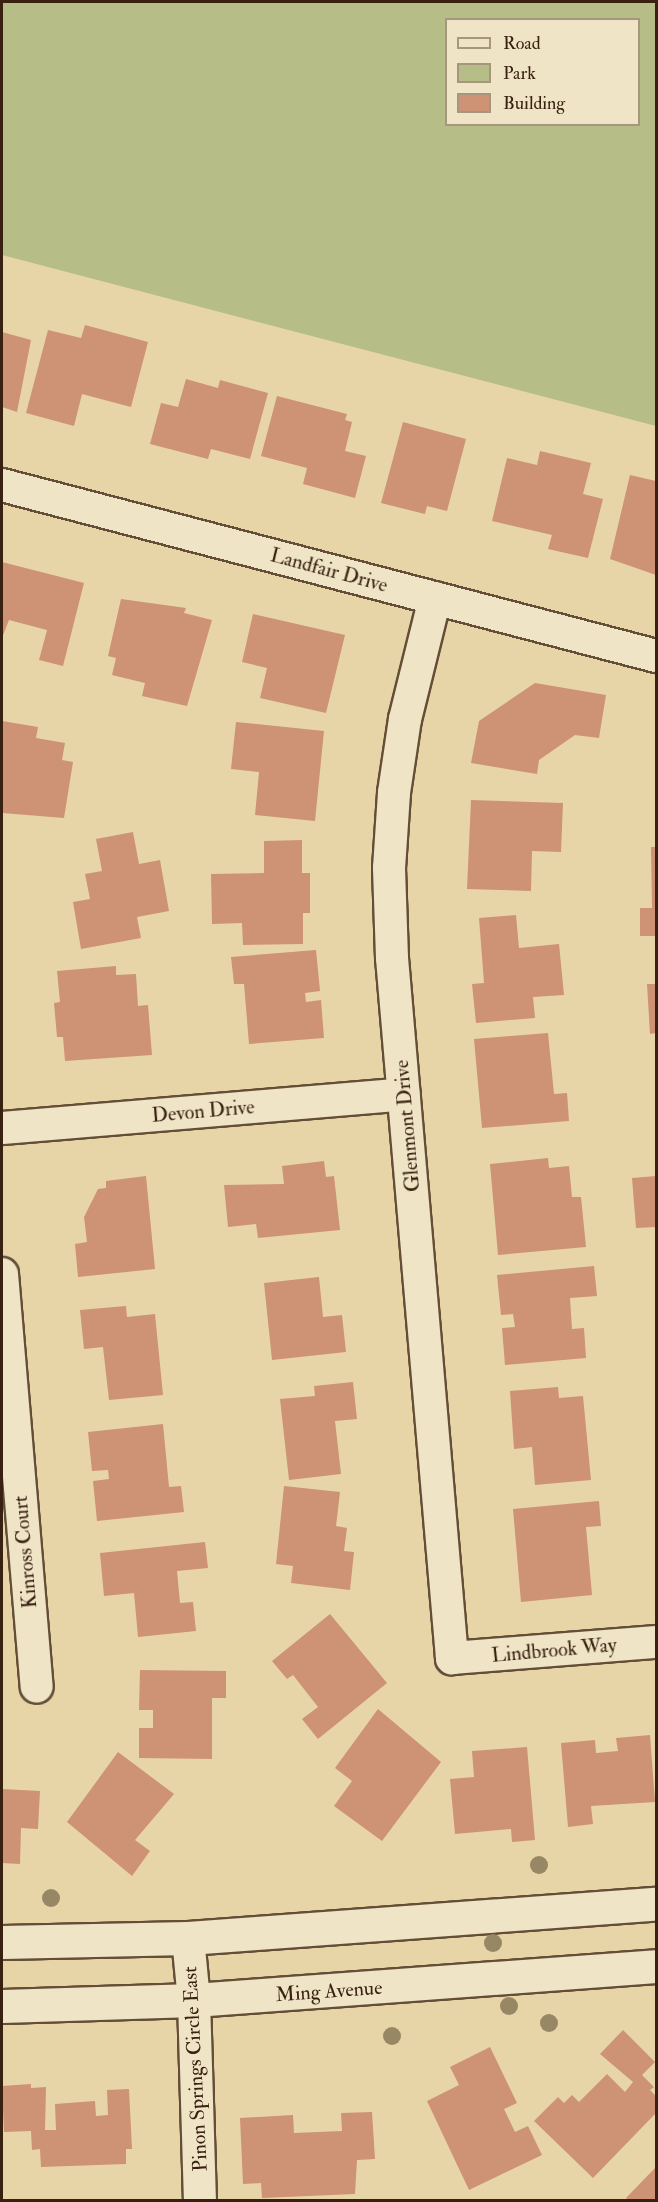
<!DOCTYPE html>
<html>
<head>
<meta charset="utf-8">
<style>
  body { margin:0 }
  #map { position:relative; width:658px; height:2202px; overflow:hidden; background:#e7d5a8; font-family:"IM FELL Double Pica",serif }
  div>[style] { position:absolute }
  .green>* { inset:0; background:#b7bd86 }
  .building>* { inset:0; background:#ce9274 }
  .roads { filter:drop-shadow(2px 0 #644e37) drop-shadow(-2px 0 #644e37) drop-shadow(0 2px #644e37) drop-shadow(0 -2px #644e37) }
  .street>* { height:32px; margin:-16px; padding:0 16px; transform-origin:16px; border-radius:16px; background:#efe4c6 }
  .secondary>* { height:33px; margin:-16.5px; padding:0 16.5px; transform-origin:16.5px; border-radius:16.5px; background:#efe4c6 }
  .trees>* { width:18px; height:18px; margin:-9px; border-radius:50%; background:#988765 }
  span { translate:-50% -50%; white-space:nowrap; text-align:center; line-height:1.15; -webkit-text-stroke:5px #efe4c6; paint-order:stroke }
  .street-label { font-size:20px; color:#382111 }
  .frame { position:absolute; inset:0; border:3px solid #382111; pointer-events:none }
  .legend { position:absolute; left:445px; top:18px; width:195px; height:108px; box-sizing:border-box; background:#efe4c6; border:2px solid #a6967e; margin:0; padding:8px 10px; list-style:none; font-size:18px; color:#382111 }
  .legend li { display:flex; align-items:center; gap:12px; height:30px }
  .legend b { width:30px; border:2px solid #a6967e }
</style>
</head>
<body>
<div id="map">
  <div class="green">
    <i style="clip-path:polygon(evenodd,2px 2px,656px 2px,656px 426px,2px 255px,2px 2px,446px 20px,638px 20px,638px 124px,446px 124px,446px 20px)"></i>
  </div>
  <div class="building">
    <i style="clip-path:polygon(85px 325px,148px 342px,131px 407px,82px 394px,74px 426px,26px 413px,48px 330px,81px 338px)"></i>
    <i style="clip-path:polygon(2px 332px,31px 340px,17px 412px,2px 407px)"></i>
    <i style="clip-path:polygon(186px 379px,218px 388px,220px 380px,268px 393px,250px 459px,211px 449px,208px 459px,150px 444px,161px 403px,178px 407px)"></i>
    <i style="clip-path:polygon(277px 396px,347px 414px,345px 420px,352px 422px,345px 451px,366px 456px,355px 498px,303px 484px,307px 468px,261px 456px)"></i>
    <i style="clip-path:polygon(403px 422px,466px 439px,447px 511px,427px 506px,425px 514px,381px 503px)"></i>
    <i style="clip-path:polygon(540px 451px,591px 463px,583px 494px,603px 499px,588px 558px,548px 549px,552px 535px,492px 521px,507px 458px,537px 465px)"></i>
    <i style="clip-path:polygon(630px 475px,656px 481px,656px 575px,610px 559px)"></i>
    <i style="clip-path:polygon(2px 562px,84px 583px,63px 666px,39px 660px,47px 630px,9px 620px,2px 638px)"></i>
    <i style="clip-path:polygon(121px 599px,186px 608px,184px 613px,212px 620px,187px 706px,142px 696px,145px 683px,112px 675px,116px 658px,108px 656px)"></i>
    <i style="clip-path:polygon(253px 614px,345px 635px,326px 713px,260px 698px,267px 668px,242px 662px)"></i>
    <i style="clip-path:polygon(535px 683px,606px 695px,599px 738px,575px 735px,539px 760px,537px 774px,471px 763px,479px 721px)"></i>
    <i style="clip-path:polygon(2px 721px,38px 727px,36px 738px,65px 743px,62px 760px,73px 762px,64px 818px,2px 813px)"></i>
    <i style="clip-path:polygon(236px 722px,324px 731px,315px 821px,255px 815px,259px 772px,231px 769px)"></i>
    <i style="clip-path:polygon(471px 800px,563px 803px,561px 852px,532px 851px,531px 891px,467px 889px)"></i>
    <i style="clip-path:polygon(133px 832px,139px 864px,160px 860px,169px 911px,137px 917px,141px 938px,81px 949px,73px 902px,90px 899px,85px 874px,102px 871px,96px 839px)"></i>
    <i style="clip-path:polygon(302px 840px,302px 873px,310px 873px,310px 913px,303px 913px,303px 944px,243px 945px,242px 923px,212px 924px,211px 874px,264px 873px,264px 841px)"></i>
    <i style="clip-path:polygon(651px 847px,656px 847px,656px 936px,640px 936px,640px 908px,652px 908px)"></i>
    <i style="clip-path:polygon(516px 915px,519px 948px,559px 944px,564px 995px,533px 997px,535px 1018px,476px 1023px,472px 984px,484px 983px,479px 918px)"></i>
    <i style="clip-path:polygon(316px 950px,320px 991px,305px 993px,306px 1002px,321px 1000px,324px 1038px,249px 1044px,244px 984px,234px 984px,231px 957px)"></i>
    <i style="clip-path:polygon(116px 966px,116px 975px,136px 974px,138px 1006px,148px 1005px,152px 1055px,65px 1061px,63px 1037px,57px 1037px,54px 1003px,60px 1002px,57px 971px)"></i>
    <i style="clip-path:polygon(647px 984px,656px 984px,656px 1033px,650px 1034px)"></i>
    <i style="clip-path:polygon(548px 1033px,554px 1094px,567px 1093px,569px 1121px,482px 1128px,474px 1039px)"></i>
    <i style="clip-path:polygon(548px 1158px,549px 1168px,569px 1166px,572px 1197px,581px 1197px,586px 1247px,498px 1255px,490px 1164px)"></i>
    <i style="clip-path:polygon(324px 1161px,326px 1177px,334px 1176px,340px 1230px,258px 1238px,256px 1224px,228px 1227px,224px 1185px,284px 1184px,282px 1166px)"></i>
    <i style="clip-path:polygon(146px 1176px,155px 1269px,78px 1277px,75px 1244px,87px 1242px,84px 1217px,98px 1189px,106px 1188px,106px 1181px)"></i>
    <i style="clip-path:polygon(656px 1176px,656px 1227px,636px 1228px,632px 1178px)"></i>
    <i style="clip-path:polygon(594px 1266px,597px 1296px,570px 1298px,572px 1329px,584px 1328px,586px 1358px,505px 1365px,502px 1328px,515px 1327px,513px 1314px,501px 1315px,497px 1275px)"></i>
    <i style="clip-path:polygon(319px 1277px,323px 1317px,342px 1315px,346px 1352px,272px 1360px,264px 1283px)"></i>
    <i style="clip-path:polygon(126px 1306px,127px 1317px,155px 1314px,163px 1395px,109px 1400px,103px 1347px,84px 1349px,80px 1310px)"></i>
    <i style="clip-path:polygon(353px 1382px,357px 1419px,335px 1421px,341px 1474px,289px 1480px,280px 1399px,315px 1396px,314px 1386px)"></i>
    <i style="clip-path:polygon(558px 1387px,559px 1398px,583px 1396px,591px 1480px,535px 1485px,532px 1447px,514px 1449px,510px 1391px)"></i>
    <i style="clip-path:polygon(163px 1424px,169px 1487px,181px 1486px,184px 1512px,97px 1521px,93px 1481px,109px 1479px,108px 1470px,92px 1471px,88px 1432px)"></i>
    <i style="clip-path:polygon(284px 1486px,340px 1492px,336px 1526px,347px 1528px,344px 1551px,354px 1552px,350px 1590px,291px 1583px,293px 1566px,276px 1564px)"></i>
    <i style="clip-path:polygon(599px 1501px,601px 1526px,586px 1527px,592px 1595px,521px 1602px,513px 1509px)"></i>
    <i style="clip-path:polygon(205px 1542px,208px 1568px,177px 1571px,180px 1603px,193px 1602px,196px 1631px,138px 1637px,134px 1593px,104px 1596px,100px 1553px)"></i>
    <i style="clip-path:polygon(330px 1614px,387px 1683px,318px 1739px,302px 1719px,318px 1707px,293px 1675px,287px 1679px,272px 1661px)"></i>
    <i style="clip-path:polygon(140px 1670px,226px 1671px,226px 1698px,212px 1698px,212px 1759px,139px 1758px,139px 1728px,153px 1728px,153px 1710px,139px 1710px)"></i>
    <i style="clip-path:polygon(378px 1709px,441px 1762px,382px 1841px,334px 1806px,352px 1781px,335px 1768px)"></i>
    <i style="clip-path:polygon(650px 1735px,655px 1802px,591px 1806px,593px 1824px,568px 1827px,561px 1743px,595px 1740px,596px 1753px,618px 1751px,616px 1738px)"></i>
    <i style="clip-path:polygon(527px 1747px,535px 1840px,512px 1842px,511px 1829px,455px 1834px,450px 1779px,474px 1777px,472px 1751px)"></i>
    <i style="clip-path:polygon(118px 1752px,174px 1794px,135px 1840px,150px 1851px,132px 1876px,67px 1822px)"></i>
    <i style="clip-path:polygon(2px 1789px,40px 1791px,38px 1829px,21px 1828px,20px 1864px,2px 1863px)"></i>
    <i style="clip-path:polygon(623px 2030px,655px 2062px,642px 2075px,654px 2087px,650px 2090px,656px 2096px,656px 2113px,593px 2178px,534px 2121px,558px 2097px,564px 2103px,572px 2095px,579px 2102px,607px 2074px,625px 2092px,633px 2082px,600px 2054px)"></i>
    <i style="clip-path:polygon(490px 2047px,517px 2103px,504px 2109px,515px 2132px,528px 2126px,542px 2155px,469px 2190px,427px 2101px,459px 2085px,450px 2067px)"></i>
    <i style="clip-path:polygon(31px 2084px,31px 2088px,46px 2087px,45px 2130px,56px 2130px,55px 2104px,95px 2101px,96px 2116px,108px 2115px,107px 2090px,129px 2089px,132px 2149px,126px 2149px,126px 2164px,41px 2167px,40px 2149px,32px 2150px,31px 2131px,4px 2132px,2px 2086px)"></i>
    <i style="clip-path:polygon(372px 2112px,375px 2159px,357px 2160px,355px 2194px,262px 2198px,261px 2183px,243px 2184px,240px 2118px,293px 2115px,294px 2133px,342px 2131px,341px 2113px)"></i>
    <i style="clip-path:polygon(656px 2167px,656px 2200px,628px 2200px,626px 2198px)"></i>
  </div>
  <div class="roads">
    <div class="street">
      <i style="left:2px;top:485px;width:676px;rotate:14.65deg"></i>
      <i style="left:435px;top:598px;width:125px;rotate:103.9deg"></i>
      <i style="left:405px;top:719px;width:75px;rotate:98.5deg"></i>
      <i style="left:394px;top:793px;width:75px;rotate:93.8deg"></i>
      <i style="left:389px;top:868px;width:90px;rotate:88.1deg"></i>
      <i style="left:392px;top:958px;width:703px;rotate:85.1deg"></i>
      <i style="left:452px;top:1658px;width:205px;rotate:-4.5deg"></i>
      <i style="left:2px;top:1128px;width:403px;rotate:-4.8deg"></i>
      <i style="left:2px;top:1274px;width:414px;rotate:85.2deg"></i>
      <i style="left:188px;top:1938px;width:62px;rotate:84.5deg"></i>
      <i style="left:194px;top:2000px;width:200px;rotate:88.3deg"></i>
    </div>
    <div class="secondary">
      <i style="left:2px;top:1942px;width:186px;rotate:-1.2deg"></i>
      <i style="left:188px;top:1938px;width:469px;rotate:-4.2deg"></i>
      <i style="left:2px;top:2006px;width:192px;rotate:-1.8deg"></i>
      <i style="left:194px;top:2000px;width:463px;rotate:-4.2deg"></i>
    </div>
  </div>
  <div class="trees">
    <i style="left:539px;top:1865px"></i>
    <i style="left:51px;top:1898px"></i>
    <i style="left:493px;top:1943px"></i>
    <i style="left:509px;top:2006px"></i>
    <i style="left:549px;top:2023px"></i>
    <i style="left:392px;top:2036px"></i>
  </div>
  <div class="street-label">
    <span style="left:329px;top:570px;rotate:15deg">Landfair Drive</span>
    <span style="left:203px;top:1111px;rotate:-5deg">Devon Drive</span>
    <span style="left:407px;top:1126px;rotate:-95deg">Glenmont Drive</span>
    <span style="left:25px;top:1552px;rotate:-95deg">Kinross Court</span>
    <span style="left:554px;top:1650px;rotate:-5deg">Lindbrook Way</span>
    <span style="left:329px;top:1991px;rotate:-4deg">Ming Avenue</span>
    <span style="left:195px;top:2069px;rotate:-93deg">Pinon Springs Circle East</span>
  </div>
  <div class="frame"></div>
  <ul class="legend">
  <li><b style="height:8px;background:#efe4c6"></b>Road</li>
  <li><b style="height:16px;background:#b7bd86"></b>Park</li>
  <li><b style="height:16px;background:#ce9274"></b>Building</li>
  </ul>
</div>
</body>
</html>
